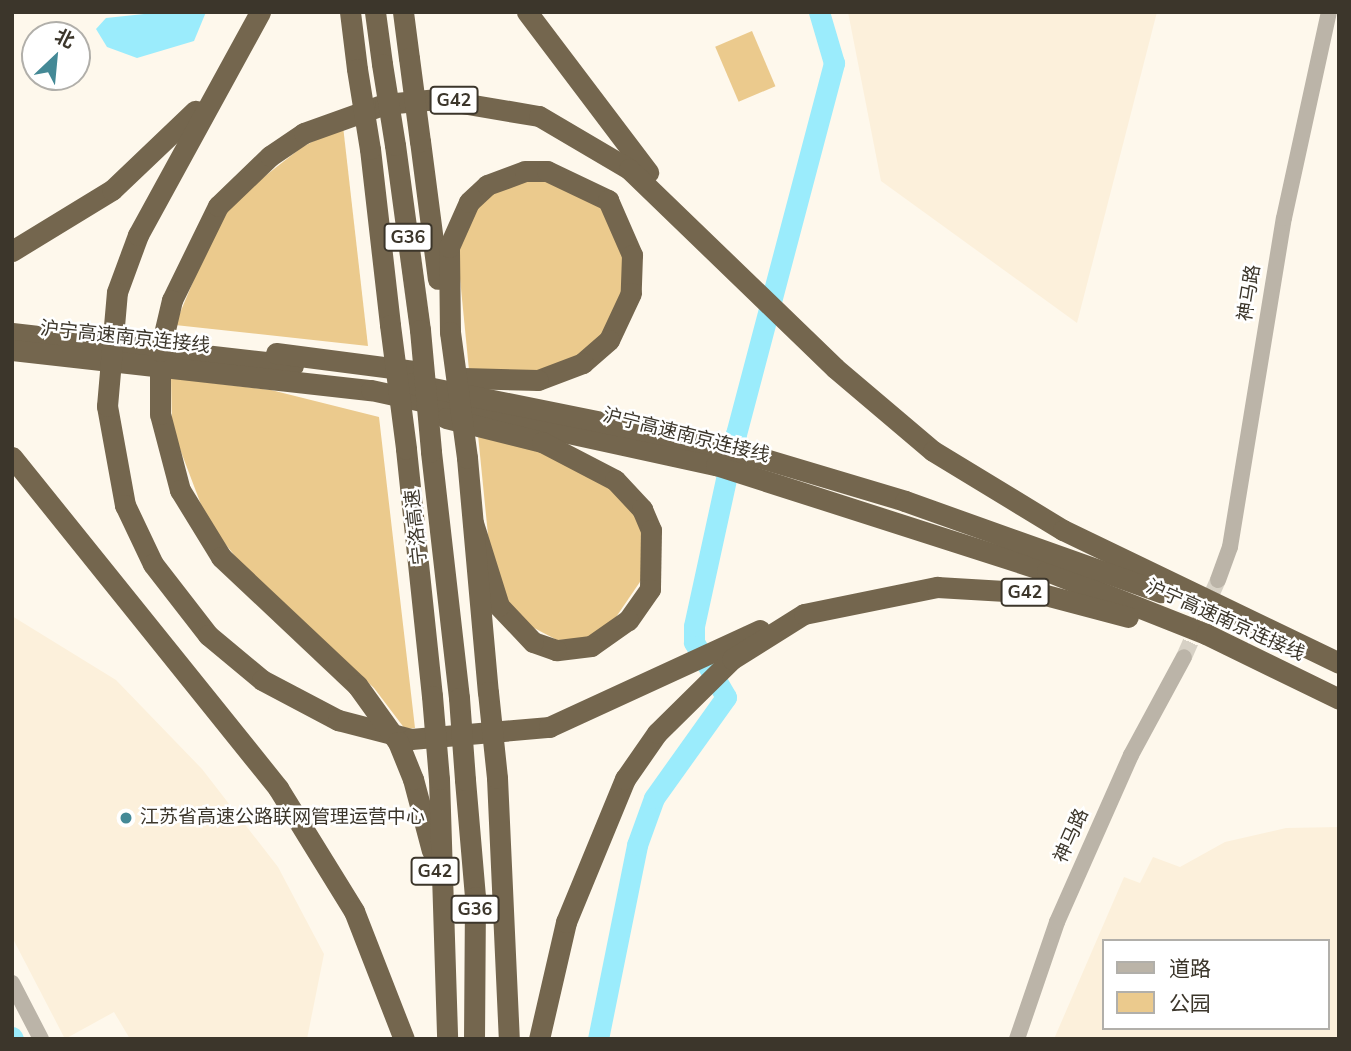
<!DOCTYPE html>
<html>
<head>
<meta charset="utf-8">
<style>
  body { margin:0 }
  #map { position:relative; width:1351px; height:1051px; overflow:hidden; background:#fef8ec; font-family:"Nunito Sans","Noto Sans SC",sans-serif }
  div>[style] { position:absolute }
  .built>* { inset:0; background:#fcf0db }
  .green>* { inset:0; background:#ebca8d; transform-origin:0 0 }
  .water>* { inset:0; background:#9becfc }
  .river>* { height:21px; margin:-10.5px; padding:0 10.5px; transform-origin:10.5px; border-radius:10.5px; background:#9becfc }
  .minor-tunnel>* { height:16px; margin-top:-8px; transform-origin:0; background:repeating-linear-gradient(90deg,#d7d1c5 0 16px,transparent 0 24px) }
  .minor>* { height:16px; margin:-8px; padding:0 8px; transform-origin:8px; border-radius:8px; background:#bbb4a8 }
  .highway>* { height:21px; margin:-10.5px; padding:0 10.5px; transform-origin:10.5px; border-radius:10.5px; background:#74664e }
  .highway-bridge>* { height:21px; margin:-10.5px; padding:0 10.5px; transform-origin:10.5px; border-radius:10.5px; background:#74664e }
  .dots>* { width:19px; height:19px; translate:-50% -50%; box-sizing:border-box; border:4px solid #fff; border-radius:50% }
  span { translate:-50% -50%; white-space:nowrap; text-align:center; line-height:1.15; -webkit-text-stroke:5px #fff; paint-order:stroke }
  .shield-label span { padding:2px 5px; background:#fff; border:2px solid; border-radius:5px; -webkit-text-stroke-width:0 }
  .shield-label { font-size:18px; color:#3c362b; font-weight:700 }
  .street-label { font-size:19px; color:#3c362b }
  .poi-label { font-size:19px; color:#3c362b }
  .left { translate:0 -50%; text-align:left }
  .frame { position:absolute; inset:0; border:14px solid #3c362b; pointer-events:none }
  .legend { position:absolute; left:1102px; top:939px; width:228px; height:91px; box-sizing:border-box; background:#fff; border:2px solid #b1afaa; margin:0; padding:9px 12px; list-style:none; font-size:21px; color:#3c362b }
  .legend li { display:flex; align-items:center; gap:14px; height:35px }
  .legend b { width:35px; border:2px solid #b1afaa }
  .north { position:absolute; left:21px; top:21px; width:70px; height:70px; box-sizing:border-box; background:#fff; border:2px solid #b1afaa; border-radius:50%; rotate:26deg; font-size:19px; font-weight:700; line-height:28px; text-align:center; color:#3c362b }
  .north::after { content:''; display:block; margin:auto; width:24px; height:32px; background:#448996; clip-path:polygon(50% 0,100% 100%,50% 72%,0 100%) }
</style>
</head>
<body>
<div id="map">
  <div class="built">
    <i style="clip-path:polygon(848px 12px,1157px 12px,1077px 323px,881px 181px)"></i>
    <i style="clip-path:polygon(12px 616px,116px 680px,202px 769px,278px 867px,324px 954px,307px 1039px,130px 1039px,114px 1012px,65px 1039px,12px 937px)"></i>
    <i style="clip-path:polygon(evenodd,1339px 827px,1339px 1039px,1054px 1039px,1124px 877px,1140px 883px,1153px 857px,1180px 867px,1225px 842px,1286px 828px,1339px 827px,1104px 941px,1328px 941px,1328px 1028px,1104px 1028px,1104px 941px)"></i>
  </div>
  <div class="green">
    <i style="left:752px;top:31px;width:60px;height:40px;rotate:67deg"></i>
    <i style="clip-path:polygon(343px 126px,368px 346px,175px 325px,217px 224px,237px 198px,302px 147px)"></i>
    <i style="clip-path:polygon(528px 177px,557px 180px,602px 207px,616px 228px,626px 273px,616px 318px,584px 354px,535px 373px,469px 370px,457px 248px,480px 202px,501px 185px)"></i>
    <i style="clip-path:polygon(171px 378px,271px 390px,379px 417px,415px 728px,405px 729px,374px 688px,244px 567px,208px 523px,172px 428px)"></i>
    <i style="clip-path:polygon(478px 435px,541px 452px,608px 481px,635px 512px,645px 539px,644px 576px,612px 623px,585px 639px,557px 640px,515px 618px,490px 555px)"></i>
  </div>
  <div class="water">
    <i style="clip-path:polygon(163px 12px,206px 12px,194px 41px,137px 58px,107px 47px,96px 29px,106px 18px)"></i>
  </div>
  <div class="river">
    <i style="left:12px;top:1037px;width:2px;rotate:63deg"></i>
    <i style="left:598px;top:1039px;width:198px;rotate:-78.6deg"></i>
    <i style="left:637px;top:845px;width:50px;rotate:-70.1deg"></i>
    <i style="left:654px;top:798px;width:124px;rotate:-54.5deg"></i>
    <i style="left:726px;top:697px;width:64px;rotate:-120.2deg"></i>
    <i style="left:694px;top:642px;width:16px;rotate:-90deg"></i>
    <i style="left:694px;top:626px;width:197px;rotate:-77.7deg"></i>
    <i style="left:736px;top:434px;width:384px;rotate:-75.2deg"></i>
    <i style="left:834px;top:63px;width:53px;rotate:-106.4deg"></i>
  </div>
  <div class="minor-tunnel">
    <i style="left:1184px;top:657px;width:84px;rotate:-66.2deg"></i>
  </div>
  <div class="minor">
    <i style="left:1218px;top:580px;width:35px;rotate:-70deg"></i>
    <i style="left:1230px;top:547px;width:333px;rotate:-80.7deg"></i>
    <i style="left:1284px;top:218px;width:211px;rotate:-77.7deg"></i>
    <i style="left:12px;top:983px;width:63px;rotate:62.6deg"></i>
    <i style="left:1017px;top:1039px;width:124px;rotate:-71.1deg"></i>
    <i style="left:1057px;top:922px;width:183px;rotate:-66.1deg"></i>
    <i style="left:1131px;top:755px;width:111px;rotate:-61.6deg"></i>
  </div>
  <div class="highway">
    <i style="left:350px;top:12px;width:57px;rotate:83deg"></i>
    <i style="left:375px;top:12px;width:52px;rotate:82.3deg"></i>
    <i style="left:403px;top:12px;width:46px;rotate:82.6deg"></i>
    <i style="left:527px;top:12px;width:201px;rotate:52.9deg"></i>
    <i style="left:420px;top:141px;width:139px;rotate:82.6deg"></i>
    <i style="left:395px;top:145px;width:187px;rotate:82.3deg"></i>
    <i style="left:370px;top:149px;width:177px;rotate:83.5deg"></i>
    <i style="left:12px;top:251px;width:117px;rotate:-31.4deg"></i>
    <i style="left:112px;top:190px;width:115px;rotate:-43.6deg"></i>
    <i style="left:117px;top:292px;width:61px;rotate:-69.8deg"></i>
    <i style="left:138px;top:235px;width:254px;rotate:-61.3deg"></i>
    <i style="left:172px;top:300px;width:105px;rotate:-63.9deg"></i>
    <i style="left:218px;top:206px;width:72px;rotate:-43.9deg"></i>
    <i style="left:270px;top:156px;width:41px;rotate:-34.1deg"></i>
    <i style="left:304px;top:133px;width:86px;rotate:-19.7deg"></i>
    <i style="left:385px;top:104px;width:53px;rotate:-5.4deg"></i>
    <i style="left:438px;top:99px;width:102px;rotate:9.6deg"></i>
    <i style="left:539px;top:116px;width:104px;rotate:30.5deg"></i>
    <i style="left:629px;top:169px;width:286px;rotate:44deg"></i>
    <i style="left:835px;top:368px;width:128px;rotate:40.3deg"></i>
    <i style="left:933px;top:451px;width:152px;rotate:31.3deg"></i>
    <i style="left:1063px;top:530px;width:306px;rotate:25.7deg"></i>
    <i style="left:450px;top:332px;width:85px;rotate:-90.7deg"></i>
    <i style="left:449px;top:247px;width:49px;rotate:-66deg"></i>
    <i style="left:469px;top:202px;width:25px;rotate:-43deg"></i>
    <i style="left:487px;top:185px;width:40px;rotate:-20.2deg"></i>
    <i style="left:525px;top:171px;width:22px"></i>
    <i style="left:547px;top:171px;width:68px;rotate:25.4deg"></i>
    <i style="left:608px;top:200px;width:60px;rotate:66.4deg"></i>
    <i style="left:632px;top:255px;width:38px;rotate:92deg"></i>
    <i style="left:631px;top:293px;width:52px;rotate:115.1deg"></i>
    <i style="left:609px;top:340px;width:35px;rotate:139deg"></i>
    <i style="left:583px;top:363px;width:48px;rotate:159.3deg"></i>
    <i style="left:538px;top:380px;width:75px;rotate:-178.5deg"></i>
    <i style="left:12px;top:333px;width:283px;rotate:6.5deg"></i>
    <i style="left:12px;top:350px;width:361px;rotate:6.4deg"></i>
    <i style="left:371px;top:390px;width:353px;rotate:12.3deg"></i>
    <i style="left:716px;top:465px;width:348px;rotate:17.8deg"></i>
    <i style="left:1047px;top:571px;width:171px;rotate:21.6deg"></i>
    <i style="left:1206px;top:634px;width:148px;rotate:26deg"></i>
    <i style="left:276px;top:353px;width:139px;rotate:7.4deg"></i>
    <i style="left:408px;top:383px;width:319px;rotate:11.4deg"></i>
    <i style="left:721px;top:446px;width:192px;rotate:16.6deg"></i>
    <i style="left:905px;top:501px;width:272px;rotate:19.6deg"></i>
    <i style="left:107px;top:406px;width:101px;rotate:79.7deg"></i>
    <i style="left:125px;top:505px;width:65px;rotate:64.6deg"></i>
    <i style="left:153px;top:564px;width:90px;rotate:52.2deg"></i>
    <i style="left:208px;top:635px;width:70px;rotate:39.8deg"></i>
    <i style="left:262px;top:680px;width:86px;rotate:27.8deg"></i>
    <i style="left:338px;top:720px;width:75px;rotate:14.6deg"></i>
    <i style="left:411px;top:739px;width:139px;rotate:-5deg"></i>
    <i style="left:549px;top:727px;width:232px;rotate:-24.7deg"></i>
    <i style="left:160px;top:414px;width:79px;rotate:75.3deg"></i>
    <i style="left:180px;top:490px;width:79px;rotate:58.5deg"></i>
    <i style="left:221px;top:557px;width:187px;rotate:43.3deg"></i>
    <i style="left:446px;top:418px;width:99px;rotate:14deg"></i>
    <i style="left:542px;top:442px;width:82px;rotate:27.5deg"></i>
    <i style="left:615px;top:480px;width:40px;rotate:47deg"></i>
    <i style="left:642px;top:509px;width:23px;rotate:67deg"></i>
    <i style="left:651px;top:530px;width:59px;rotate:91deg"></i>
    <i style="left:650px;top:589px;width:38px;rotate:125deg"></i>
    <i style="left:628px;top:620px;width:45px;rotate:144.9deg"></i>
    <i style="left:591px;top:646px;width:35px;rotate:173deg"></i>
    <i style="left:556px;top:650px;width:24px;rotate:-161deg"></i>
    <i style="left:533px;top:642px;width:50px;rotate:-133.4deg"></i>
    <i style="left:499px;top:606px;width:87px;rotate:-107.4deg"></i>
    <i style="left:406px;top:449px;width:248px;rotate:84deg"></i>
    <i style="left:431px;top:452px;width:248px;rotate:83.5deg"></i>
    <i style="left:12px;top:457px;width:425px;rotate:51.2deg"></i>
    <i style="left:278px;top:788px;width:145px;rotate:58.3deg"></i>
    <i style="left:354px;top:911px;width:137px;rotate:68.7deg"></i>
    <i style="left:467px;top:458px;width:235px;rotate:84.9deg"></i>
    <i style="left:497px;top:778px;width:261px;rotate:87.4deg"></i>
    <i style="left:413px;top:779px;width:74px;rotate:75.2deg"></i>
    <i style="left:439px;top:779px;width:260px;rotate:88.2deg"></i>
    <i style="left:465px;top:780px;width:117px;rotate:85.1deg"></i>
    <i style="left:475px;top:897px;width:142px;rotate:90.4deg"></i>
    <i style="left:539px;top:1039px;width:120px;rotate:-77deg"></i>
    <i style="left:566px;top:922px;width:155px;rotate:-67.6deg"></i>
    <i style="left:625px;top:779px;width:56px;rotate:-55.2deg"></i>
    <i style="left:657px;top:733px;width:105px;rotate:-44.6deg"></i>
    <i style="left:732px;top:659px;width:85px;rotate:-32deg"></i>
    <i style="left:804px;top:614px;width:136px;rotate:-11.5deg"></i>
    <i style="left:937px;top:587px;width:101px;rotate:3.4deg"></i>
    <i style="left:1038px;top:593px;width:93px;rotate:14.9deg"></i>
  </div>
  <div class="highway-bridge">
    <i style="left:409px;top:58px;width:84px;rotate:82.5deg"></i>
    <i style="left:382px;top:64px;width:82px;rotate:80.9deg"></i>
    <i style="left:357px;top:69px;width:81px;rotate:80.8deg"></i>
    <i style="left:390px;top:325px;width:125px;rotate:82.6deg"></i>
    <i style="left:420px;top:330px;width:122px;rotate:84.8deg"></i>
    <i style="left:450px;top:332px;width:127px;rotate:82.3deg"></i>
    <i style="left:107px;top:406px;width:114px;rotate:-85deg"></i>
    <i style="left:160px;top:414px;width:63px;rotate:-90deg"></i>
    <i style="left:160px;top:351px;width:52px;rotate:-76.8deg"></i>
    <i style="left:357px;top:685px;width:70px;rotate:54.3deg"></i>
    <i style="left:398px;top:742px;width:40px;rotate:68deg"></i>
    <i style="left:488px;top:692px;width:86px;rotate:84deg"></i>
    <i style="left:432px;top:696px;width:83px;rotate:85.2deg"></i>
    <i style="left:459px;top:698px;width:82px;rotate:85.8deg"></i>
  </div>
  <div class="dots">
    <i style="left:126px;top:818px;background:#448996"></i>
  </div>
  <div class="shield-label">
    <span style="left:454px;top:100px">G42</span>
    <span style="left:408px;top:237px">G36</span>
    <span style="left:1025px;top:592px">G42</span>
    <span style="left:435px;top:871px">G42</span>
    <span style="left:475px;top:909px">G36</span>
  </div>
  <div class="street-label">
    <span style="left:1250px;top:293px;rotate:-81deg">神马路</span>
    <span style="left:125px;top:338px;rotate:6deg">沪宁高速南京连接线</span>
    <span style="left:686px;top:436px;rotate:14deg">沪宁高速南京连接线</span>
    <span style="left:417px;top:527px;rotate:-96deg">宁洛高速</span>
    <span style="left:1225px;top:621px;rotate:24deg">沪宁高速南京连接线</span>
    <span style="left:1072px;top:836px;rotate:-66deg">神马路</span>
  </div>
  <div class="poi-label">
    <span class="left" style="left:140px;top:818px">江苏省高速公路联网管理运营中心</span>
  </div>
  <div class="frame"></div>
  <ul class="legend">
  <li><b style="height:9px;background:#bbb4a8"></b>道路</li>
  <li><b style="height:19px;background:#ebca8d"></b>公园</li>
  </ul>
  <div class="north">北</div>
</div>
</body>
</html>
